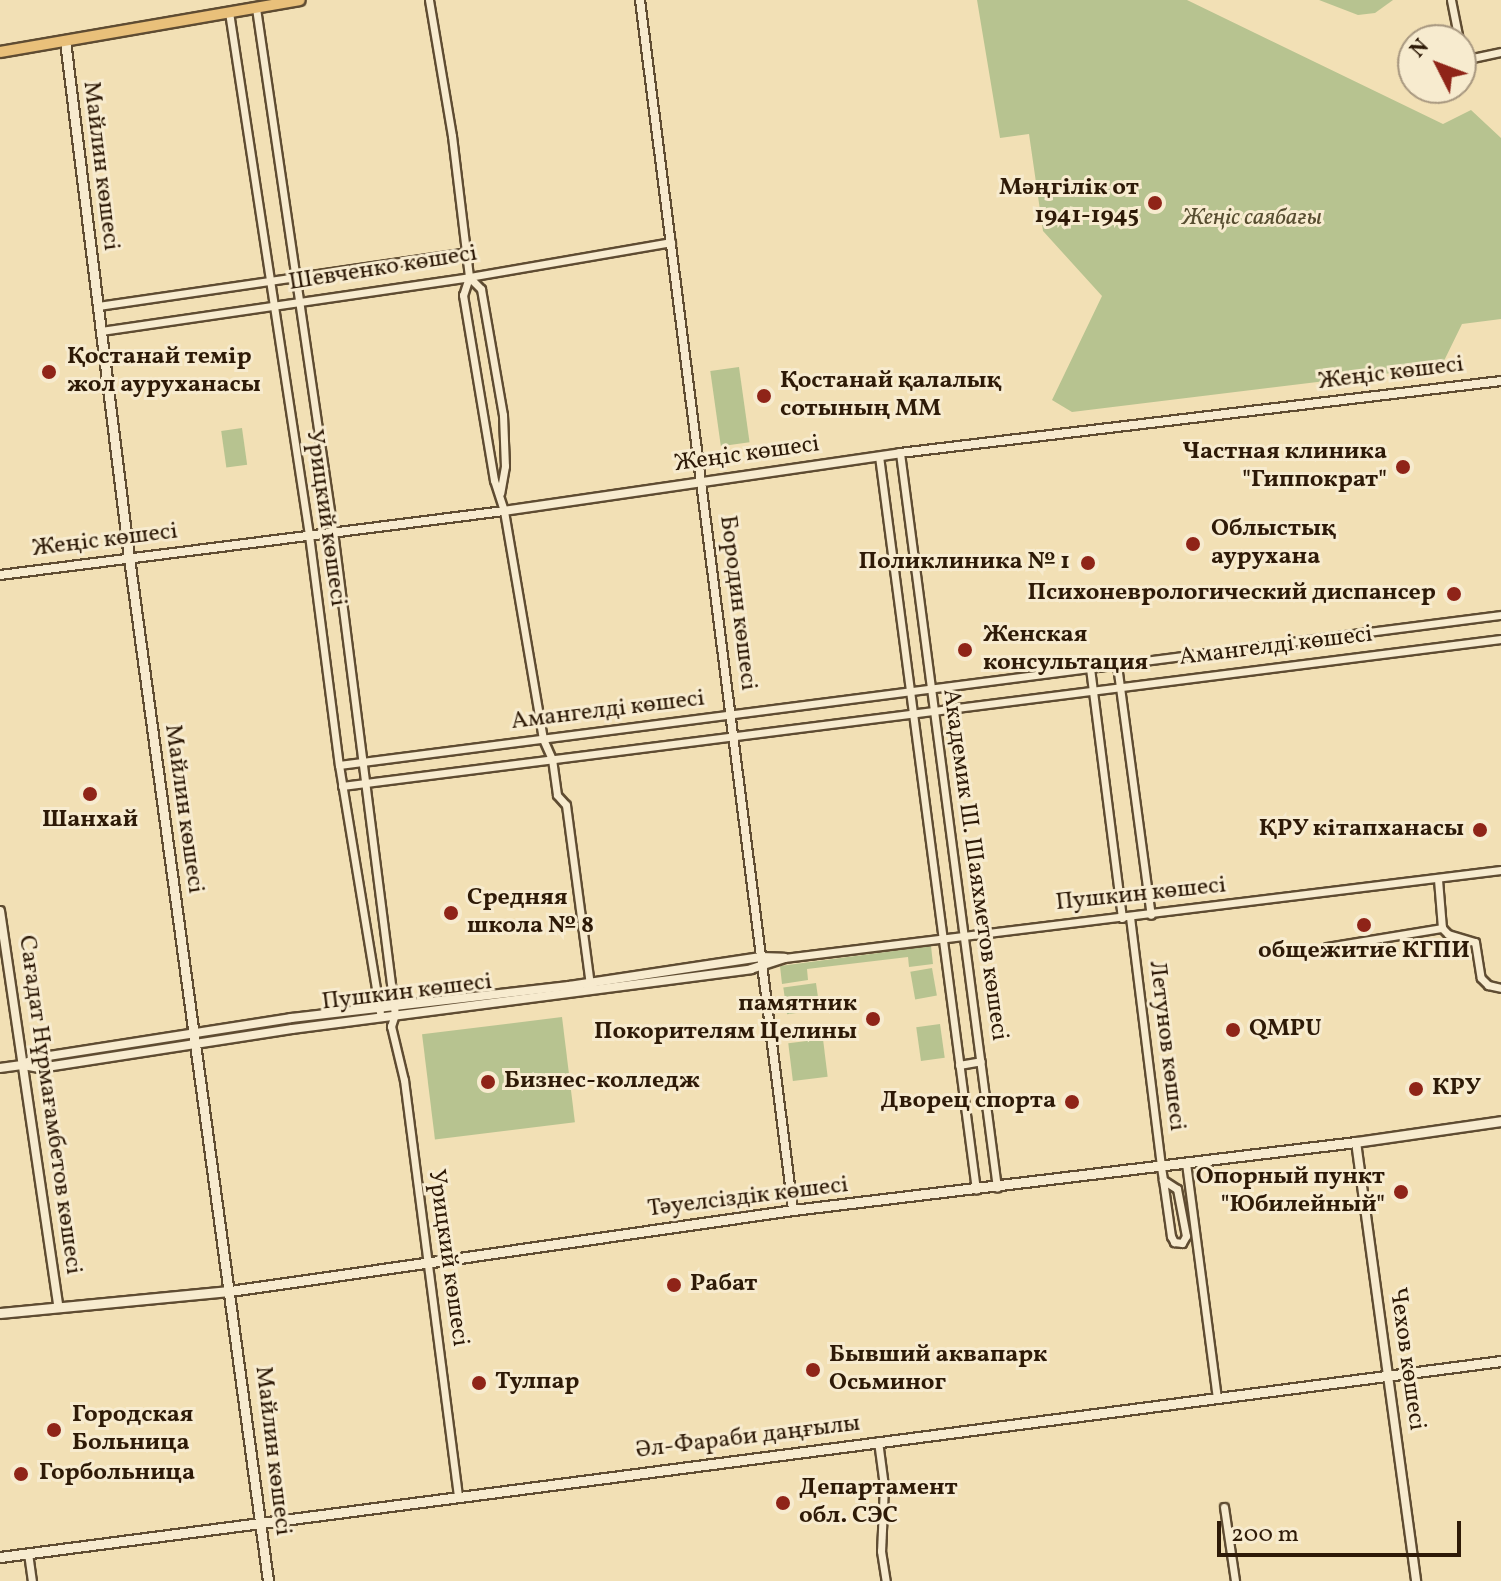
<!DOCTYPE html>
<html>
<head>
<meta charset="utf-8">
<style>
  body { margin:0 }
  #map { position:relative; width:1501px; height:1581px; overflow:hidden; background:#f2e0b5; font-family:Vollkorn,serif }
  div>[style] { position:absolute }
  .green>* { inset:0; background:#b7c390; transform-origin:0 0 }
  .roads { filter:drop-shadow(2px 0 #5f4c32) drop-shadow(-2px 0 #5f4c32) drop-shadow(0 2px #5f4c32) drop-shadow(0 -2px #5f4c32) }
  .minor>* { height:7px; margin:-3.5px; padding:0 3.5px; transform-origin:3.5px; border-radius:3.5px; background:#f7ebcf }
  .tertiary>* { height:8px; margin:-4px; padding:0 4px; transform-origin:4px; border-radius:4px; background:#f7ebcf }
  .secondary>* { height:9px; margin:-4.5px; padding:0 4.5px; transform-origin:4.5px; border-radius:4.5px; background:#f7ebcf }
  .primary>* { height:10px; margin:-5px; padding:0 5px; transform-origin:5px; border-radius:5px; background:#e9c07a }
  .dots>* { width:22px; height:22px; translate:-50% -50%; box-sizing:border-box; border:4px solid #f7ebcf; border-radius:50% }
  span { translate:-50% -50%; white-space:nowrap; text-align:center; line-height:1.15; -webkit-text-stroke:6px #f7ebcf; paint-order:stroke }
  .street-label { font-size:24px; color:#2e1a07 }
  .poi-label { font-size:24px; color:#2e1a07; font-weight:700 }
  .right { translate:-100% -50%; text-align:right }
  .left { translate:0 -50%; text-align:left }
  .park-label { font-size:24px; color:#574d30; font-style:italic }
  .north { position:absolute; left:1397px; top:24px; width:80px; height:80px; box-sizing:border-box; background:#f7ebcf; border:2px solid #a7977f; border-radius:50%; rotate:312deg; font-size:22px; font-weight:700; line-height:32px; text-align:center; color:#2e1a07 }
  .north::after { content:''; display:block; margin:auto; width:28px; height:36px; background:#8f2418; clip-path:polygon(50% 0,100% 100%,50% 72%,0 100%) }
  .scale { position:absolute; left:1217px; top:1521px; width:244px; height:36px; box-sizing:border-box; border:4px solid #2e1a07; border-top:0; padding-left:10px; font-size:24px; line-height:28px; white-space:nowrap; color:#2e1a07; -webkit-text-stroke:6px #f7ebcf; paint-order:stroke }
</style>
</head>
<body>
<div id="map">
  <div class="green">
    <i style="clip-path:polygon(977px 0,1187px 0,1443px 124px,1471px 110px,1501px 138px,1501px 319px,1462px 324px,1441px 367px,1072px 412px,1052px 400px,1102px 296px,1043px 231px,1029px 134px,1000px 138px)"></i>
    <i style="clip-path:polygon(1319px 0,1393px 0,1375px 13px,1358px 15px)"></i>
    <i style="left:739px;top:367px;width:76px;height:29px;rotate:82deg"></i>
    <i style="left:242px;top:428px;width:37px;height:21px;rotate:82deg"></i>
    <i style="clip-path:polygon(931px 946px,933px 964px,909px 967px,908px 957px,807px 969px,808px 980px,782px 984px,780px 966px)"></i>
    <i style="left:932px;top:968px;width:28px;height:22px;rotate:80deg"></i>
    <i style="left:816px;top:983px;width:27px;height:33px;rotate:82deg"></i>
    <i style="left:562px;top:1017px;width:106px;height:141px;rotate:83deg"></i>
    <i style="left:940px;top:1024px;width:34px;height:24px;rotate:82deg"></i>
    <i style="left:823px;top:1039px;width:38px;height:35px;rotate:83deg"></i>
  </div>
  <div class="roads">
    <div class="minor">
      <i style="left:429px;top:0;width:138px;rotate:80.4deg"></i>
      <i style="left:452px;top:136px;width:142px;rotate:83.1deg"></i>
      <i style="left:1451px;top:0;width:41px;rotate:78.7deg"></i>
      <i style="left:256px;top:8px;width:529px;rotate:81.62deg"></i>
      <i style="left:333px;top:531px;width:487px;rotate:82.7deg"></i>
      <i style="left:395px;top:1014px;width:13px;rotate:108deg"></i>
      <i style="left:391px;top:1026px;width:56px;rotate:76.5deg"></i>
      <i style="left:404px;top:1080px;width:419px;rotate:82.6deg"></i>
      <i style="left:229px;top:12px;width:529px;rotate:81.3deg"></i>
      <i style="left:309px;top:535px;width:232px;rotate:82.6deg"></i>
      <i style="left:339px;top:765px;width:250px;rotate:80.6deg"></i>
      <i style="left:1461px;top:52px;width:8px;rotate:76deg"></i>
      <i style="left:1463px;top:60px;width:39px;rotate:-12deg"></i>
      <i style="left:469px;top:277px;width:19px;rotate:108deg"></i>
      <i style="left:463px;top:295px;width:188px;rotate:80.5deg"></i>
      <i style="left:494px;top:480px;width:33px;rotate:72deg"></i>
      <i style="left:504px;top:511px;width:231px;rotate:80.3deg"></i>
      <i style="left:543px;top:739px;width:22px;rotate:66deg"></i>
      <i style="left:552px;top:759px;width:36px;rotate:82deg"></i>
      <i style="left:557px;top:795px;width:13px;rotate:48deg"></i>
      <i style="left:566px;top:805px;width:183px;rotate:82.4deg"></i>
      <i style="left:469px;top:277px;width:17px;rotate:45deg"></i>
      <i style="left:481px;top:289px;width:128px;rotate:80.1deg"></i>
      <i style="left:503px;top:415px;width:51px;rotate:87.8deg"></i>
      <i style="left:505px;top:466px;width:27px;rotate:100deg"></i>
      <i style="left:98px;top:306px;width:373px;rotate:-8.3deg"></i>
      <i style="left:101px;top:331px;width:372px;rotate:-8.3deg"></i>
      <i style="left:469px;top:277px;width:205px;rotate:-9.8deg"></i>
      <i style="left:900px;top:453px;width:741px;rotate:82.48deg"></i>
      <i style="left:879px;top:456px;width:740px;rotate:82.47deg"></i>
      <i style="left:1117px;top:665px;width:252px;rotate:82.3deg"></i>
      <i style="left:1090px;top:668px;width:252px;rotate:82.7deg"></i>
      <i style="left:339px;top:765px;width:1172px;rotate:-7.36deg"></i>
      <i style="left:342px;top:786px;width:1168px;rotate:-7.23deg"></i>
      <i style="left:1130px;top:917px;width:252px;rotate:82.9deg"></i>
      <i style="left:1161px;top:1167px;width:13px;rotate:81deg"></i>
      <i style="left:1163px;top:1180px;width:57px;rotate:81.9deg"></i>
      <i style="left:1171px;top:1236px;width:7px;rotate:63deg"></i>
      <i style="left:1174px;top:1242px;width:8px;rotate:7deg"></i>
      <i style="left:1182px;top:1243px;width:8px;rotate:-60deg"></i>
      <i style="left:1186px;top:1236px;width:48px;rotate:-100.8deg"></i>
      <i style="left:1177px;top:1189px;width:17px;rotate:-147deg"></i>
      <i style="left:1442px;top:928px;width:8px;rotate:45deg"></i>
      <i style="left:1448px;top:934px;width:28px;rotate:17deg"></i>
      <i style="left:1475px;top:942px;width:36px;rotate:81deg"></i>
      <i style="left:1481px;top:978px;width:10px;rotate:45deg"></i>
      <i style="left:1488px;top:985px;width:13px;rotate:13deg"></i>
      <i style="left:1327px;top:947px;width:117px;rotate:-9.4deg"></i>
      <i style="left:1442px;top:928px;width:49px;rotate:-94.7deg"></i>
      <i style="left:784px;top:958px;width:722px;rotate:-7deg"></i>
      <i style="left:959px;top:1065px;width:22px;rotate:-10deg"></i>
      <i style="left:1186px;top:1163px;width:236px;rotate:82.5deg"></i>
      <i style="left:878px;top:1441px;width:45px;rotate:82.4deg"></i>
      <i style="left:884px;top:1486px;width:65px;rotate:92.6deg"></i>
      <i style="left:881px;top:1551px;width:30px;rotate:81deg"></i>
      <i style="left:1224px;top:1507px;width:75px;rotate:81.5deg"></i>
      <i style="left:28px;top:1553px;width:28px;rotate:82deg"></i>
    </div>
    <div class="tertiary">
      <i style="left:640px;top:0;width:1220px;rotate:82.79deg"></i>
      <i style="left:0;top:575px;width:508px;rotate:-7.24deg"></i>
      <i style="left:504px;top:511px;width:400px;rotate:-8.3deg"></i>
      <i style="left:900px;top:453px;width:605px;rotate:-6.83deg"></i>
      <i style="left:0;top:911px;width:399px;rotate:81.6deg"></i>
      <i style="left:23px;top:1065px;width:17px;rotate:10deg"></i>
      <i style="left:40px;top:1068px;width:255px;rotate:-8.8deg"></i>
      <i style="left:292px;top:1029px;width:463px;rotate:-7.4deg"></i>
      <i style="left:751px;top:969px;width:35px;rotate:-18deg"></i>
      <i style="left:0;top:1068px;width:22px;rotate:-8deg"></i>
      <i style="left:22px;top:1065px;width:16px;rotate:-27deg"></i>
      <i style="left:36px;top:1058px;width:258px;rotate:-8.9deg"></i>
      <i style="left:291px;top:1018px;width:280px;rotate:-6.6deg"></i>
      <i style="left:569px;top:986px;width:194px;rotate:-8.6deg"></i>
      <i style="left:761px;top:957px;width:23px;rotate:2deg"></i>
      <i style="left:1356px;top:1142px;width:443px;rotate:82.2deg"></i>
    </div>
    <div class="secondary">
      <i style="left:65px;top:41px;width:521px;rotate:82.94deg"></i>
      <i style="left:129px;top:558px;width:1032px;rotate:82.26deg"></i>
      <i style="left:0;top:1313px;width:231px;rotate:-5.5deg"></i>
      <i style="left:230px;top:1291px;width:569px;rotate:-8.19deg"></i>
      <i style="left:793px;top:1210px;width:567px;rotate:-6.89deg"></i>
      <i style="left:1356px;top:1142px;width:147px;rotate:-8.2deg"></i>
      <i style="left:0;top:1557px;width:1514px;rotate:-7.44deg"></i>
    </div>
    <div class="primary">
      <i style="left:0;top:52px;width:304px;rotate:-9.8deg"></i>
    </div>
  </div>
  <div class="dots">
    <i style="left:1155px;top:203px;background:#8f2418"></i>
    <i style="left:49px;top:372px;background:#8f2418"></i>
    <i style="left:764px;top:396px;background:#8f2418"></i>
    <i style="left:1403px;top:467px;background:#8f2418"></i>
    <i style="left:1193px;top:544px;background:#8f2418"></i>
    <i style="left:1088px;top:563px;background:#8f2418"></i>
    <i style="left:1454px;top:594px;background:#8f2418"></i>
    <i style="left:965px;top:650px;background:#8f2418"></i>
    <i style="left:90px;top:794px;background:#8f2418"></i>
    <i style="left:1480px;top:830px;background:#8f2418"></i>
    <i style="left:451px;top:913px;background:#8f2418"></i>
    <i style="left:1364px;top:925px;background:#8f2418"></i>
    <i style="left:873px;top:1019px;background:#8f2418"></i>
    <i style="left:1233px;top:1030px;background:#8f2418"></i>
    <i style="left:488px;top:1082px;background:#8f2418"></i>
    <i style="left:1416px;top:1089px;background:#8f2418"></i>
    <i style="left:1072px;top:1102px;background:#8f2418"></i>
    <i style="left:1401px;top:1192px;background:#8f2418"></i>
    <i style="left:674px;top:1285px;background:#8f2418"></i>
    <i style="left:813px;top:1370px;background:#8f2418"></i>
    <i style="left:479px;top:1383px;background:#8f2418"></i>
    <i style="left:54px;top:1430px;background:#8f2418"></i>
    <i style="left:21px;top:1474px;background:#8f2418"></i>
    <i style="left:783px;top:1503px;background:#8f2418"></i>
  </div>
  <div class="street-label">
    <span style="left:100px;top:166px;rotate:83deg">Майлин көшесі</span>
    <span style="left:383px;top:269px;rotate:-9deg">Шевченко көшесі</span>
    <span style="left:1391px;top:374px;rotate:-7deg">Жеңіс көшесі</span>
    <span style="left:747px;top:455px;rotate:-8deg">Жеңіс көшесі</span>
    <span style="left:325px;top:518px;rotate:82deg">Урицкий көшесі</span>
    <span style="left:105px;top:541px;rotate:-7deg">Жеңіс көшесі</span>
    <span style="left:737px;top:603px;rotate:83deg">Бородин көшесі</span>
    <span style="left:1276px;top:647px;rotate:-7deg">Амангелді көшесі</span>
    <span style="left:608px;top:711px;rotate:-7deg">Амангелді көшесі</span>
    <span style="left:183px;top:809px;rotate:82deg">Майлин көшесі</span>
    <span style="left:974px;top:865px;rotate:82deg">Академик Ш. Шаяхметов көшесі</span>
    <span style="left:1141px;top:895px;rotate:-6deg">Пушкин көшесі</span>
    <span style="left:407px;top:993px;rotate:-7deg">Пушкин көшесі</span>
    <span style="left:1166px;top:1046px;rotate:83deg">Летунов көшесі</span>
    <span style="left:49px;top:1105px;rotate:82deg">Сағадат Нұрмағамбетов көшесі</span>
    <span style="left:748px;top:1198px;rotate:-7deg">Тәуелсіздік көшесі</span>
    <span style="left:447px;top:1258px;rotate:82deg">Урицкий көшесі</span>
    <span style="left:1406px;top:1359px;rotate:82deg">Чехов көшесі</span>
    <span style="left:748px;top:1438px;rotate:-7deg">Әл-Фараби даңғылы</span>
    <span style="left:272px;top:1451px;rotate:83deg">Майлин көшесі</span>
  </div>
  <div class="poi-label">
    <span class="right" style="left:1139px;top:203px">Мәңгілік от<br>1941-1945</span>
    <span class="left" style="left:67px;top:372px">Қостанай темір<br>жол ауруханасы</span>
    <span class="left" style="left:780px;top:396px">Қостанай қалалық<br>сотының ММ</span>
    <span class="right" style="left:1387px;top:467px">Частная клиника<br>"Гиппократ"</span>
    <span class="left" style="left:1211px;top:544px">Облыстық<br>аурухана</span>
    <span class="right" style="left:1070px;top:563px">Поликлиника № 1</span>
    <span class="right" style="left:1436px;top:594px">Психоневрологический диспансер</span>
    <span class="left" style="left:983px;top:650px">Женская<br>консультация</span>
    <span style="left:90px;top:821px">Шанхай</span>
    <span class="right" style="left:1464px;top:830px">ҚРУ кітапханасы</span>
    <span class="left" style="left:467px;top:913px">Средняя<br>школа № 8</span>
    <span style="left:1364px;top:952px">общежитие КГПИ</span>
    <span class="right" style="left:857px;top:1019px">памятник<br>Покорителям Целины</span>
    <span class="left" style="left:1249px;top:1030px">QMPU</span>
    <span class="left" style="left:504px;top:1082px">Бизнес-колледж</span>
    <span class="left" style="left:1432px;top:1089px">КРУ</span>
    <span class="right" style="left:1056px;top:1102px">Дворец спорта</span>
    <span class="right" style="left:1385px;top:1192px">Опорный пункт<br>"Юбилейный"</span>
    <span class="left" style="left:690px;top:1285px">Рабат</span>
    <span class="left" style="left:829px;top:1370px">Бывший аквапарк<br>Осьминог</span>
    <span class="left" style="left:495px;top:1383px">Тулпар</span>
    <span class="left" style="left:72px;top:1430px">Городская<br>Больница</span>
    <span class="left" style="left:39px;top:1474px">Горбольница</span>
    <span class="left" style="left:799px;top:1503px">Департамент<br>обл. СЭС</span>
  </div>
  <div class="park-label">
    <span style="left:1252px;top:219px">Жеңіс саябағы</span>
  </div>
  <div class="north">N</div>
  <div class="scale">200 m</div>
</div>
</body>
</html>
